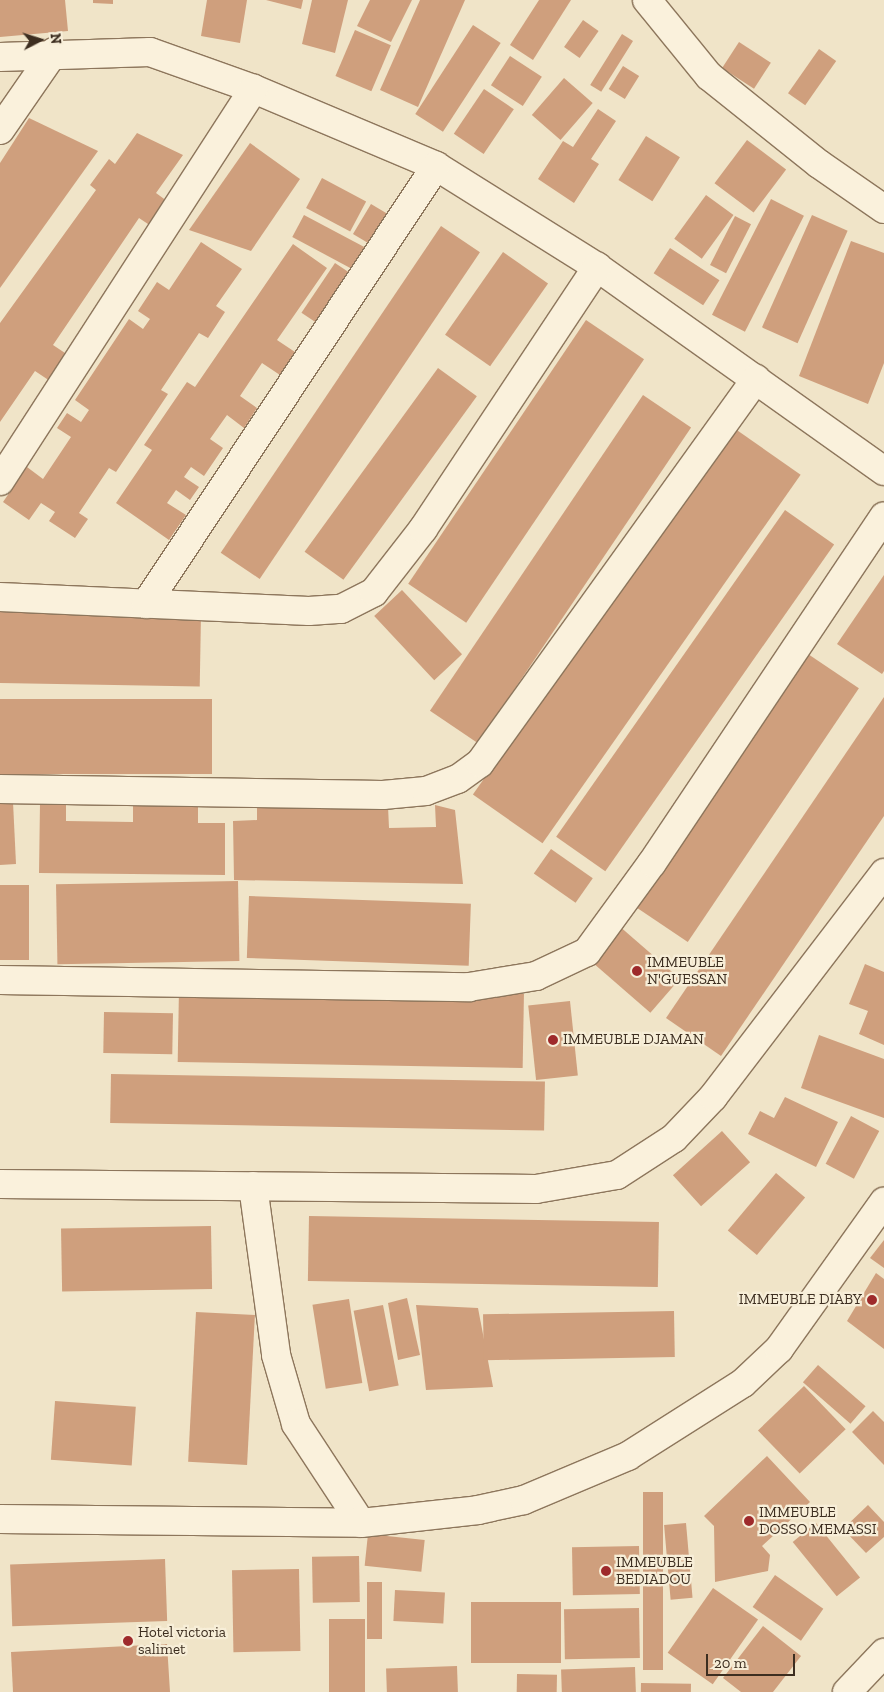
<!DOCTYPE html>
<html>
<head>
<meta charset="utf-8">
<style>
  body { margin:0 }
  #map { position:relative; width:884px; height:1692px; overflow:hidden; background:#f0e4c8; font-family:"Zilla Slab",serif }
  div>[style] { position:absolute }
  .building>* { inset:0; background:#cf9f7d; transform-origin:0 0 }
  .roads { filter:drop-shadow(1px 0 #8d765c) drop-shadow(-1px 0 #8d765c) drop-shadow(0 1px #8d765c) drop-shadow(0 -1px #8d765c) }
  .minor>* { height:28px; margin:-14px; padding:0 14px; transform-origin:14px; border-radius:14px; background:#faf1dc }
  .dots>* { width:14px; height:14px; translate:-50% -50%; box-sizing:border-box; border:2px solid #f7eed8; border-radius:50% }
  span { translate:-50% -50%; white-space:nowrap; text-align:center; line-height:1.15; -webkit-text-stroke:4.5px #f7eed8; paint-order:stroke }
  .poi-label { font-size:15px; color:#3d2e20 }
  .left { translate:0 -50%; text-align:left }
  .right { translate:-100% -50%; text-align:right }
  .north { position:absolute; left:15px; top:15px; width:50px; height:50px; -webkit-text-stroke:4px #f7eed8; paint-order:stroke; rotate:85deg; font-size:14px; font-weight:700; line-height:20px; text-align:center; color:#3d2e20 }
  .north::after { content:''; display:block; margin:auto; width:18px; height:22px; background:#3d2e20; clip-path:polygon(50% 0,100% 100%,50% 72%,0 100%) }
  .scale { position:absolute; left:706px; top:1654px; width:89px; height:22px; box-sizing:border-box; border:2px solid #3d2e20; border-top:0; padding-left:6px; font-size:15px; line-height:18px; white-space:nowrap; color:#3d2e20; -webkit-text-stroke:4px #f7eed8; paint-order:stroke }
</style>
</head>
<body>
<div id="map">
  <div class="building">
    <i style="clip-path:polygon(0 0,65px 0,68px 31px,0 37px)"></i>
    <i style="clip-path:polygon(93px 0,113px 0,113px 4px,93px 3px)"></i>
    <i style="clip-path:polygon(207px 0,247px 0,240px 43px,201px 36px)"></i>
    <i style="clip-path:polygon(266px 0,303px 0,301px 9px)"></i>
    <i style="clip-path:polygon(312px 0,348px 0,335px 53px,302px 44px)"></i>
    <i style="clip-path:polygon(370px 0,412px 0,391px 42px,357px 26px)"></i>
    <i style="clip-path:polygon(420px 0,465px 0,418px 107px,380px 90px)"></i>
    <i style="clip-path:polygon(539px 0,571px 0,533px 60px,510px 45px)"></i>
    <i style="left:583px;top:20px;width:19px;height:33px;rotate:35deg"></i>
    <i style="left:473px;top:25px;width:33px;height:106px;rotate:33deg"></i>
    <i style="left:355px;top:30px;width:39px;height:50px;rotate:23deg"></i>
    <i style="left:622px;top:34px;width:13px;height:60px;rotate:32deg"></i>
    <i style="left:739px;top:42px;width:38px;height:31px;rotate:33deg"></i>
    <i style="left:819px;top:49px;width:21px;height:54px;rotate:35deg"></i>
    <i style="left:510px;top:56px;width:38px;height:35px;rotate:33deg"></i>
    <i style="left:623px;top:66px;width:19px;height:27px;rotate:32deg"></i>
    <i style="left:564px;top:78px;width:38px;height:49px;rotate:41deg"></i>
    <i style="left:484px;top:89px;width:36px;height:54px;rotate:34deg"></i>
    <i style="clip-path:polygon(598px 109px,616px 121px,591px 159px,599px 164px,574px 203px,538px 179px,563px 141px,573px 147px)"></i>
    <i style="clip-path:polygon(29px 118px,98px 151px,0 288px,0 163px)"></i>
    <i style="clip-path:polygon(137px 133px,183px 155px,156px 193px,171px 204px,154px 228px,139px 218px,53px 345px,74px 359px,56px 385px,35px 371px,0 422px,0 323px,96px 190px,90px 185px,109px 159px,115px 164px)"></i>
    <i style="left:646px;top:136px;width:40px;height:52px;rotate:32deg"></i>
    <i style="left:747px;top:140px;width:49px;height:54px;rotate:37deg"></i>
    <i style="clip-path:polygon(250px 143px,300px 179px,251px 251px,189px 230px)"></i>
    <i style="left:322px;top:178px;width:50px;height:34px;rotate:28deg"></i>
    <i style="left:706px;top:195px;width:34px;height:54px;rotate:36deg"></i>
    <i style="left:771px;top:199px;width:37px;height:130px;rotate:27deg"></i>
    <i style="left:371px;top:204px;width:23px;height:35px;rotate:31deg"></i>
    <i style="left:304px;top:215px;width:72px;height:25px;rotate:28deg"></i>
    <i style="left:812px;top:215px;width:39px;height:123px;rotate:24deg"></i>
    <i style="left:735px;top:216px;width:18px;height:55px;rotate:27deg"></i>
    <i style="left:441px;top:226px;width:47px;height:394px;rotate:34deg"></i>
    <i style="clip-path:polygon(851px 241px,884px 253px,884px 363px,868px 404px,799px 376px)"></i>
    <i style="clip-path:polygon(201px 242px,242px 269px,216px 306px,225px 312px,208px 338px,199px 333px,161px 390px,168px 394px,116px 472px,109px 468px,79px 513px,88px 519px,75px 538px,49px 521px,55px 512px,41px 503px,29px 520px,3px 502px,27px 467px,43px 479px,71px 437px,57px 428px,67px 413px,81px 422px,89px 410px,75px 400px,129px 319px,143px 329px,150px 319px,138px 311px,157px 282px,169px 290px)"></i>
    <i style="clip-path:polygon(293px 244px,327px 268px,277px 340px,298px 354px,283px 377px,262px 363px,240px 396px,257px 408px,244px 428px,227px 415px,210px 439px,223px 448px,204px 476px,191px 467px,184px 477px,199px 487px,190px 500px,176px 490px,167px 503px,186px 515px,169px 540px,116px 503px,152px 450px,144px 445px,187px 382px,195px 387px)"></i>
    <i style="left:670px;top:248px;width:59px;height:30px;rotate:33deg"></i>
    <i style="left:503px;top:252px;width:55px;height:101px;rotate:35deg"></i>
    <i style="left:335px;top:263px;width:23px;height:60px;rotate:34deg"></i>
    <i style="left:586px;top:320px;width:70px;height:318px;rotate:34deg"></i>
    <i style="left:438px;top:368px;width:48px;height:227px;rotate:36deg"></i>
    <i style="left:643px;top:395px;width:58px;height:381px;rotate:34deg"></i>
    <i style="left:731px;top:426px;width:85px;height:450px;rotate:35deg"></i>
    <i style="left:785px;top:510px;width:60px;height:399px;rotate:35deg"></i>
    <i style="clip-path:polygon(884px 575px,884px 671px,882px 674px,837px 644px)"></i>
    <i style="left:402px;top:590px;width:88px;height:38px;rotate:47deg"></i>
    <i style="left:0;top:612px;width:201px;height:71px;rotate:1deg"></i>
    <i style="left:805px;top:652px;width:65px;height:306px;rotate:34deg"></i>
    <i style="clip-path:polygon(884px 697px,884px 816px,721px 1056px,666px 1018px)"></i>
    <i style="left:0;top:699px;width:212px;height:75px"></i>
    <i style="clip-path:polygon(0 802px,13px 802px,16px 864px,0 865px)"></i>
    <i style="clip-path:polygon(40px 803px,66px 803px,66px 821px,133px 822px,133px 805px,198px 806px,198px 823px,225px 823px,225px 875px,39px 873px)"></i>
    <i style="clip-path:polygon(435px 805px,455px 810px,463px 884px,234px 880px,233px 821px,257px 820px,257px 808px,388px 806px,389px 828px,436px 827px)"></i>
    <i style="left:551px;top:849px;width:51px;height:30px;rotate:35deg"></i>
    <i style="left:238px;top:881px;width:80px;height:182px;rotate:89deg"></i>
    <i style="left:0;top:885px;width:29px;height:75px"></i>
    <i style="left:249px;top:896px;width:222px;height:62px;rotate:2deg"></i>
    <i style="left:618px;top:925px;width:82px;height:45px;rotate:41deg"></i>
    <i style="clip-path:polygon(865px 964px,884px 972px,884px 1045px,859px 1034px,868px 1011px,849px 1004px)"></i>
    <i style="left:179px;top:988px;width:345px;height:74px;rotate:1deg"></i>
    <i style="left:570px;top:1001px;width:75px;height:42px;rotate:84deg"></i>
    <i style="left:104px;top:1012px;width:69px;height:41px;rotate:1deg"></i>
    <i style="clip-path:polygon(819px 1035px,884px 1059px,884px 1118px,801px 1088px)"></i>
    <i style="left:111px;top:1074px;width:434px;height:49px;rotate:1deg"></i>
    <i style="clip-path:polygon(785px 1097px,838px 1122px,816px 1167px,748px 1134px,760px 1111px,774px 1118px)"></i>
    <i style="left:851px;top:1116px;width:32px;height:54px;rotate:28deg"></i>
    <i style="left:722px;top:1131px;width:42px;height:66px;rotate:48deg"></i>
    <i style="left:776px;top:1173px;width:38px;height:75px;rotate:40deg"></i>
    <i style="left:309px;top:1216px;width:350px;height:65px;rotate:1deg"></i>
    <i style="left:211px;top:1226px;width:63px;height:150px;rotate:89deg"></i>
    <i style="clip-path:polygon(884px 1240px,884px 1268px,870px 1258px)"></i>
    <i style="clip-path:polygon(876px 1273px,884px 1279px,884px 1349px,847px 1321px)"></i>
    <i style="clip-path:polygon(407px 1298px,420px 1355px,398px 1360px,388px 1303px)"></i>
    <i style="left:349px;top:1299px;width:85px;height:37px;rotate:81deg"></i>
    <i style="left:383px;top:1305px;width:82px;height:30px;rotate:79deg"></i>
    <i style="clip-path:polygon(416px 1305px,478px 1308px,493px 1387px,426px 1390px)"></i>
    <i style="left:674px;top:1311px;width:46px;height:191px;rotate:89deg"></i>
    <i style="left:196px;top:1312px;width:59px;height:150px;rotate:3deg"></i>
    <i style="left:818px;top:1365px;width:63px;height:23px;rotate:41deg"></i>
    <i style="left:804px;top:1386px;width:60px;height:64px;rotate:46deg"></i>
    <i style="left:55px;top:1401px;width:81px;height:59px;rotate:4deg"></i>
    <i style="clip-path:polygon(873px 1411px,884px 1422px,884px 1465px,852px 1432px)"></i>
    <i style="clip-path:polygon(767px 1456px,810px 1502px,762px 1546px,770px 1555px,768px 1571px,715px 1582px,714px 1526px,704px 1516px)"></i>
    <i style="left:643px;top:1492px;width:20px;height:178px"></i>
    <i style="clip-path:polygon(868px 1505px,884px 1522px,884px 1537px,866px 1553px,843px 1529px)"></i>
    <i style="left:686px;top:1523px;width:75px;height:22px;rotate:85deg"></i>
    <i style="left:816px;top:1523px;width:70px;height:30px;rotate:51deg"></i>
    <i style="left:368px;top:1534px;width:57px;height:32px;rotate:6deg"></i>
    <i style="left:639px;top:1546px;width:48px;height:67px;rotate:89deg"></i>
    <i style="left:359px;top:1556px;width:46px;height:47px;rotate:89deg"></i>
    <i style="left:165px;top:1559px;width:62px;height:155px;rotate:88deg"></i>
    <i style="left:299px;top:1569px;width:82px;height:67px;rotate:89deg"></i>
    <i style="left:775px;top:1575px;width:59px;height:39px;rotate:35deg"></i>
    <i style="left:367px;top:1582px;width:15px;height:57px"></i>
    <i style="left:713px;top:1588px;width:55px;height:79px;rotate:35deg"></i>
    <i style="left:395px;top:1590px;width:50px;height:31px;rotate:3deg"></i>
    <i style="left:561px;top:1602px;width:61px;height:90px;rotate:90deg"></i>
    <i style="left:639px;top:1608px;width:50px;height:75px;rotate:89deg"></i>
    <i style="left:329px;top:1619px;width:36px;height:73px"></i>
    <i style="clip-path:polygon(763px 1626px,801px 1656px,773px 1692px,741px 1692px,723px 1678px)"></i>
    <i style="clip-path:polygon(167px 1644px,170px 1692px,13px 1692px,11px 1652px)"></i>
    <i style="left:457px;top:1666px;width:26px;height:71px;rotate:88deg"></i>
    <i style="left:635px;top:1667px;width:25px;height:74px;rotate:88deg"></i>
    <i style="left:517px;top:1674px;width:40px;height:18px;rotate:1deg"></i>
    <i style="left:641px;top:1683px;width:50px;height:9px;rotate:1deg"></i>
  </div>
  <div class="roads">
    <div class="minor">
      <i style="left:647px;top:0;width:98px;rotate:50.8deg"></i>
      <i style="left:709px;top:76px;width:141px;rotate:38.7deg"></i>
      <i style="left:819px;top:164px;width:79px;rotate:34.7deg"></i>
      <i style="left:0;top:57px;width:150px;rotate:-1.9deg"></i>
      <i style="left:150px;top:52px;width:110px;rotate:19.6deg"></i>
      <i style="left:254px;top:89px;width:198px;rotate:22.9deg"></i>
      <i style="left:436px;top:166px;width:190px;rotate:32.1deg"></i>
      <i style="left:597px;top:267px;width:352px;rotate:35.4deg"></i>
      <i style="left:0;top:130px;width:95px;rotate:-55.3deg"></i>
      <i style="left:0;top:481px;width:467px;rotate:-57.1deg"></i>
      <i style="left:0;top:597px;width:309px;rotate:2.6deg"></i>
      <i style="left:309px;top:611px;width:32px;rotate:-4deg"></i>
      <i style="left:341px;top:609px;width:37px;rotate:-27deg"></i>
      <i style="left:374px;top:592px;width:80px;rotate:-52.1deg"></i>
      <i style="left:423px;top:529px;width:315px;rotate:-56.4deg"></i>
      <i style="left:146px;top:604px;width:525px;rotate:-56.49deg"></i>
      <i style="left:0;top:789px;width:383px;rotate:0.9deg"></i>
      <i style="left:383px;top:795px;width:43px;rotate:-5.3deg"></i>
      <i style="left:426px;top:791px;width:34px;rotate:-21deg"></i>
      <i style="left:458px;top:779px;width:27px;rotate:-36deg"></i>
      <i style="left:480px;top:763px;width:473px;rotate:-54.3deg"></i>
      <i style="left:0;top:980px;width:469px;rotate:0.9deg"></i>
      <i style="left:469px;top:987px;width:68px;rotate:-9.3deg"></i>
      <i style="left:536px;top:976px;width:56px;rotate:-25.2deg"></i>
      <i style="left:587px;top:952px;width:110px;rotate:-53.9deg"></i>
      <i style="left:652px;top:863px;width:417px;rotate:-56.2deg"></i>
      <i style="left:0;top:1184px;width:536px;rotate:0.53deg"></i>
      <i style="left:536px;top:1189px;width:82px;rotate:-9.8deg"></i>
      <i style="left:617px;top:1175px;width:68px;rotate:-33deg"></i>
      <i style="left:674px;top:1138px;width:57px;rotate:-46.4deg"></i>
      <i style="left:713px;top:1097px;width:282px;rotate:-52.6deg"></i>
      <i style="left:253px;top:1186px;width:171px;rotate:82.2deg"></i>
      <i style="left:276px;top:1355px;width:72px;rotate:73.8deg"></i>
      <i style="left:296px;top:1424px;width:118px;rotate:56.7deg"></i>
      <i style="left:0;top:1519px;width:361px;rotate:0.6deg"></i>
      <i style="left:361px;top:1523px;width:118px;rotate:-6.3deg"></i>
      <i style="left:478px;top:1510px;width:47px;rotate:-12.3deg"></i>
      <i style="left:524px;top:1500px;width:113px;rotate:-22.9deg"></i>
      <i style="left:628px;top:1456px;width:136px;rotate:-32.4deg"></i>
      <i style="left:743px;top:1383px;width:50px;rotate:-43.4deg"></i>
      <i style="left:779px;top:1349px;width:181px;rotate:-54.5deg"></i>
      <i style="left:847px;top:1692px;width:54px;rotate:-46.5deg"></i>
    </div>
  </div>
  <div class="dots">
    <i style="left:637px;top:971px;background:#9e2a2b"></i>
    <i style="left:553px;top:1040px;background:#9e2a2b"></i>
    <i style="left:872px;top:1300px;background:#9e2a2b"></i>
    <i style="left:749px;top:1521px;background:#9e2a2b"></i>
    <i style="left:606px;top:1571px;background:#9e2a2b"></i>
    <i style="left:128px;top:1641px;background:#9e2a2b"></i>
  </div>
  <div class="poi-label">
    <span class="left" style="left:647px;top:971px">IMMEUBLE<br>N'GUESSAN</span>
    <span class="left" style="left:563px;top:1040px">IMMEUBLE DJAMAN</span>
    <span class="right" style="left:862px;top:1300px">IMMEUBLE DIABY</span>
    <span class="left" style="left:759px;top:1521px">IMMEUBLE<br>DOSSO MEMASSI</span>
    <span class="left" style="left:616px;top:1571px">IMMEUBLE<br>BEDIADOU</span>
    <span class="left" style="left:138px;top:1641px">Hotel victoria<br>salimet</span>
  </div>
  <div class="north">N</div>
  <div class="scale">20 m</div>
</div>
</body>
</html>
